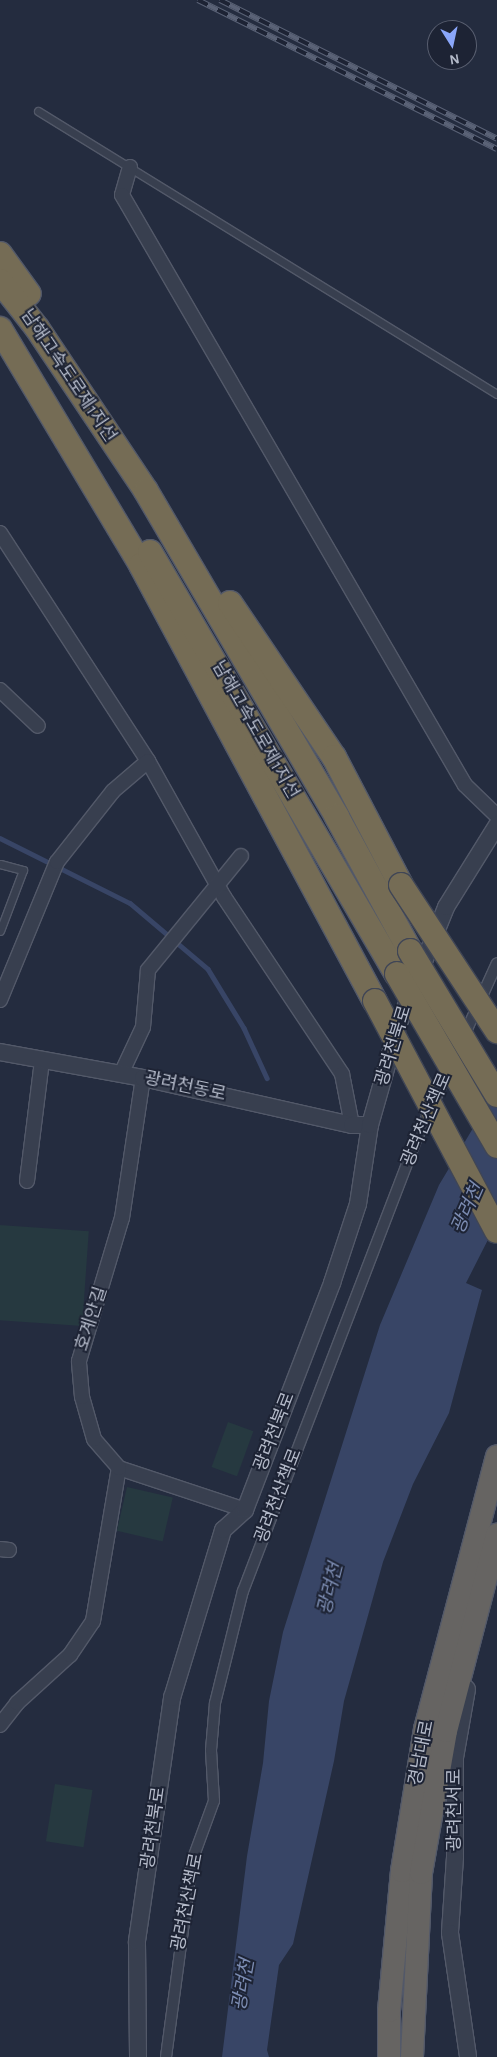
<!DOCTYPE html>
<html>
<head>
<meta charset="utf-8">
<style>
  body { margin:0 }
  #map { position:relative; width:497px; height:2057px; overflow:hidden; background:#242c3f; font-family:"Alegreya Sans","Noto Sans KR",sans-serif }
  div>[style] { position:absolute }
  .green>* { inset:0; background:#263940; transform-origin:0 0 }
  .water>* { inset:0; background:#384566 }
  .stream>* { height:4.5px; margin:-2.25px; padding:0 2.25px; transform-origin:2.25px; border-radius:2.25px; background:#384566 }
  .roads { filter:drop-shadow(1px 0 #535969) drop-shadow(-1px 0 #535969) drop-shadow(0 1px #535969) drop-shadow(0 -1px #535969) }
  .service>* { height:7px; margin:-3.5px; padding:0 3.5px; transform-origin:3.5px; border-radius:3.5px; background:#383f4f }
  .pedestrian>* { height:10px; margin:-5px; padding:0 5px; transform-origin:5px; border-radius:5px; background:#383f4f }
  .minor>* { height:14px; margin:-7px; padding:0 7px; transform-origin:7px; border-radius:7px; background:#383f4f }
  .tertiary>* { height:16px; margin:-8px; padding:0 8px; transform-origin:8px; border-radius:8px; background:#383f4f }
  .trunk>* { height:22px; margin:-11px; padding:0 11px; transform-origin:11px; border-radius:11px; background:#666462 }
  .motorway>* { height:24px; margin:-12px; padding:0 12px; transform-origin:12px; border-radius:12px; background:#756c55 }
  .rail>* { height:5.5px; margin-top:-2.75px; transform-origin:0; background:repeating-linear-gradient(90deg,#1d2334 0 11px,#5a6276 0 22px); box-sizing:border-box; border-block:1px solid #5a6276 }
  .bridges { filter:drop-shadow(1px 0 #404656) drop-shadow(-1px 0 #404656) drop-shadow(0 1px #404656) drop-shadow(0 -1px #404656) }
  .motorway-bridge>* { height:24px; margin:-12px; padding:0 12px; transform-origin:12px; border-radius:12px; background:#756c55 }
  span { translate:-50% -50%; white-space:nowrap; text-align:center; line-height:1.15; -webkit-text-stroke:4px #1d2334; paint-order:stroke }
  .street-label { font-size:18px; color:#b4bac9 }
  .water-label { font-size:19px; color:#7c8cb2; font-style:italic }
  .north { position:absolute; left:427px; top:20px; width:50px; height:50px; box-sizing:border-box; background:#1d2334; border:1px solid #595f70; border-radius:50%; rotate:170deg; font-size:14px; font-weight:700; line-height:20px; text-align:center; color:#b4bac9 }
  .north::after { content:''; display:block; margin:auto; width:18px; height:22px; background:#8aa6f9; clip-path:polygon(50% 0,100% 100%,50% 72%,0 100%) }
</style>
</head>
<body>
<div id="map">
  <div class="green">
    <i style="left:0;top:1225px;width:89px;height:95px;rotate:4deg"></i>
    <i style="left:228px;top:1422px;width:27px;height:48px;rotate:20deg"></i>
    <i style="left:127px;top:1487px;width:47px;height:45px;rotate:13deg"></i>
    <i style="left:55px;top:1784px;width:38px;height:58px;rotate:9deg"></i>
  </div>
  <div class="water">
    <i style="clip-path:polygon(497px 1088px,497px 1222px,466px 1283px,482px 1290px,449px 1413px,413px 1484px,383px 1562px,362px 1637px,344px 1701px,334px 1761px,293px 1944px,279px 1965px,267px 2050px,269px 2057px,222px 2057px,247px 1856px,263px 1763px,269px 1701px,283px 1632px,380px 1325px,439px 1185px)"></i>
  </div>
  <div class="stream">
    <i style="left:0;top:838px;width:145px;rotate:26.6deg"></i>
    <i style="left:130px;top:903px;width:102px;rotate:40.2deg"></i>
    <i style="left:208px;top:969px;width:69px;rotate:58.6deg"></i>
    <i style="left:244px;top:1028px;width:55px;rotate:65.3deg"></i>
  </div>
  <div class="roads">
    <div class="service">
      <i style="left:38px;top:111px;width:539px;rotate:31.66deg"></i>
      <i style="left:0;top:864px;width:24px;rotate:15deg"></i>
      <i style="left:23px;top:870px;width:65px;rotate:110.7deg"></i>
    </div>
    <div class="pedestrian">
      <i style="left:463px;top:1038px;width:82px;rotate:-65.6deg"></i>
      <i style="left:166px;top:2057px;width:198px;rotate:-82.4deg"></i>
      <i style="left:192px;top:1861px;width:64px;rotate:-69.9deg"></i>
      <i style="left:214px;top:1801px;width:51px;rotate:-93.4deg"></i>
      <i style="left:211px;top:1750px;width:47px;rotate:-85.1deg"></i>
      <i style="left:215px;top:1703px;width:115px;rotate:-76deg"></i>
      <i style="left:243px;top:1591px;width:487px;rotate:-69deg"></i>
      <i style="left:418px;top:1136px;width:76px;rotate:-65.1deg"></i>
    </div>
    <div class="minor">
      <i style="left:130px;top:167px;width:29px;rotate:106deg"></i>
      <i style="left:122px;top:195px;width:682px;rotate:59.83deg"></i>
      <i style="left:465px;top:785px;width:45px;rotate:44.1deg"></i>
      <i style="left:0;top:533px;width:272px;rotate:57deg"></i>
      <i style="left:148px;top:761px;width:156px;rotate:60.8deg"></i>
      <i style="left:224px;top:897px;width:213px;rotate:56.3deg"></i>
      <i style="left:342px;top:1074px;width:52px;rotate:78.9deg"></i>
      <i style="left:0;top:690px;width:52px;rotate:43.5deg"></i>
      <i style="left:0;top:1000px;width:149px;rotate:-67.6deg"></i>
      <i style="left:57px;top:862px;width:90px;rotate:-51.7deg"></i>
      <i style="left:113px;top:791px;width:46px;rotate:-40.6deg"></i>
      <i style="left:121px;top:1074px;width:52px;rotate:-64.9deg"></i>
      <i style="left:143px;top:1027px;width:57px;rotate:-85deg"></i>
      <i style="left:148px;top:970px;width:147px;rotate:-50.8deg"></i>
      <i style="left:27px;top:1181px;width:121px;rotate:-82.9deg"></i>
      <i style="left:119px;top:1468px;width:133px;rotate:18.4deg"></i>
      <i style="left:0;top:1549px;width:9px;rotate:6deg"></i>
      <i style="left:0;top:1725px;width:28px;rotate:-52deg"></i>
      <i style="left:17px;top:1703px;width:72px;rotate:-42.2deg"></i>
      <i style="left:70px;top:1655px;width:41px;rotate:-55.9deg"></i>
      <i style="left:93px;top:1621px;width:155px;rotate:-80.4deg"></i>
      <i style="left:119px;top:1468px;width:38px;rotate:-131deg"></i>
      <i style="left:94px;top:1439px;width:44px;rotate:-105.9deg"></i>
      <i style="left:82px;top:1397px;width:36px;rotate:-95deg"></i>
      <i style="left:79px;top:1361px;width:149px;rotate:-73.3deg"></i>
      <i style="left:122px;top:1218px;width:142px;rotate:-81.5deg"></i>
    </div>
    <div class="tertiary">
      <i style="left:0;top:1052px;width:145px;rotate:10.3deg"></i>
      <i style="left:143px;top:1078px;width:214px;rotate:12.7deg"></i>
      <i style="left:352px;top:1125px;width:18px"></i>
      <i style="left:467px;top:1689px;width:70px;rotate:99.9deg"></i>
      <i style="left:455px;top:1758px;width:99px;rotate:90deg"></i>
      <i style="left:455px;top:1857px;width:76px;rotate:93.8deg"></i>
      <i style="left:450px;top:1933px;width:125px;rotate:81.7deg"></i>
      <i style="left:138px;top:2057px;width:116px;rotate:-90.5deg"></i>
      <i style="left:137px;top:1941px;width:246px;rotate:-81.8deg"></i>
      <i style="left:172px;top:1698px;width:176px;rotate:-73.1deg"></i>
      <i style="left:223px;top:1530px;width:30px;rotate:-42deg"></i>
      <i style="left:245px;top:1510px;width:243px;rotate:-69deg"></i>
      <i style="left:332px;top:1283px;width:83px;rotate:-71.8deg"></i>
      <i style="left:358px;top:1204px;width:80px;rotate:-81.4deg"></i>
      <i style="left:370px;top:1125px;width:106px;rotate:-74.1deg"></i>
      <i style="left:399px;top:1023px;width:125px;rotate:-67.9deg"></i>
      <i style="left:446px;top:907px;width:97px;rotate:-58.1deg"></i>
    </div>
    <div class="trunk">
      <i style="left:389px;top:2057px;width:46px;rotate:-90deg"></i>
      <i style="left:389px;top:2011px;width:141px;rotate:-84.7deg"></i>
      <i style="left:402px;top:1871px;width:144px;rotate:-80.8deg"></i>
      <i style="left:425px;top:1729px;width:282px;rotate:-75.2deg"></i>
      <i style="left:412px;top:2057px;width:184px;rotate:-87.2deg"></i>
      <i style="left:421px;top:1873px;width:144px;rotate:-80deg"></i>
      <i style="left:446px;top:1731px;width:203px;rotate:-75.4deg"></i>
    </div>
    <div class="motorway">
      <i style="left:0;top:254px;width:49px;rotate:54.1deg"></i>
      <i style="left:0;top:281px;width:60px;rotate:51.8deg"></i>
      <i style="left:37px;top:328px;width:196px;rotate:56.2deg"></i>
      <i style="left:146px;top:491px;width:378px;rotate:59.6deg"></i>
      <i style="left:337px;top:817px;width:153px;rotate:61.4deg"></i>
      <i style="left:0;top:329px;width:275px;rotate:59.1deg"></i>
      <i style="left:141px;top:565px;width:495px;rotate:61.8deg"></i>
      <i style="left:150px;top:552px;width:489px;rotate:59.7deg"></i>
      <i style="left:230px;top:603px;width:186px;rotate:56deg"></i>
      <i style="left:334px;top:757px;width:144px;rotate:62.4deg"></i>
    </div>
  </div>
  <div class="rail">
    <i style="left:198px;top:0;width:334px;rotate:26.5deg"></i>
    <i style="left:220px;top:0;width:310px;rotate:26.6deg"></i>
  </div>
  <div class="bridges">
    <div class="motorway-bridge">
      <i style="left:401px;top:885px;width:175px;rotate:56.7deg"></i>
      <i style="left:410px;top:951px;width:168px;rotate:58.9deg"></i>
      <i style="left:397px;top:974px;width:199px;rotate:59.8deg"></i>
      <i style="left:375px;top:1001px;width:260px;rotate:62.1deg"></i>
    </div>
  </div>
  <div class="street-label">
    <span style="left:68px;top:376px;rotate:56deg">남해고속도로제1지선</span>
    <span style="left:255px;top:730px;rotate:60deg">남해고속도로제1지선</span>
    <span style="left:394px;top:1046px;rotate:-73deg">광려천북로</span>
    <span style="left:185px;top:1087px;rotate:12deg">광려천동로</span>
    <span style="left:427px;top:1120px;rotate:-67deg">광려천산책로</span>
    <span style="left:92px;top:1319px;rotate:-72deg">호계안길</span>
    <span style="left:275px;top:1432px;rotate:-69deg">광려천북로</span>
    <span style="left:279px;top:1496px;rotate:-69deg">광려천산책로</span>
    <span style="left:422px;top:1753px;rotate:-79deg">경남대로</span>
    <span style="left:455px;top:1810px;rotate:-90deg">광려천서로</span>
    <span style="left:154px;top:1828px;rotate:-82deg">광려천북로</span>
    <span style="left:188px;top:1902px;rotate:-79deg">광려천산책로</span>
  </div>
  <div class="water-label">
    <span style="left:468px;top:1209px;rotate:-66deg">광려천</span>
    <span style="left:331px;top:1589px;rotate:-76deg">광려천</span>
    <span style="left:244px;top:1985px;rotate:-80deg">광려천</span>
  </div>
  <div class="north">N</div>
</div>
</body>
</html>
